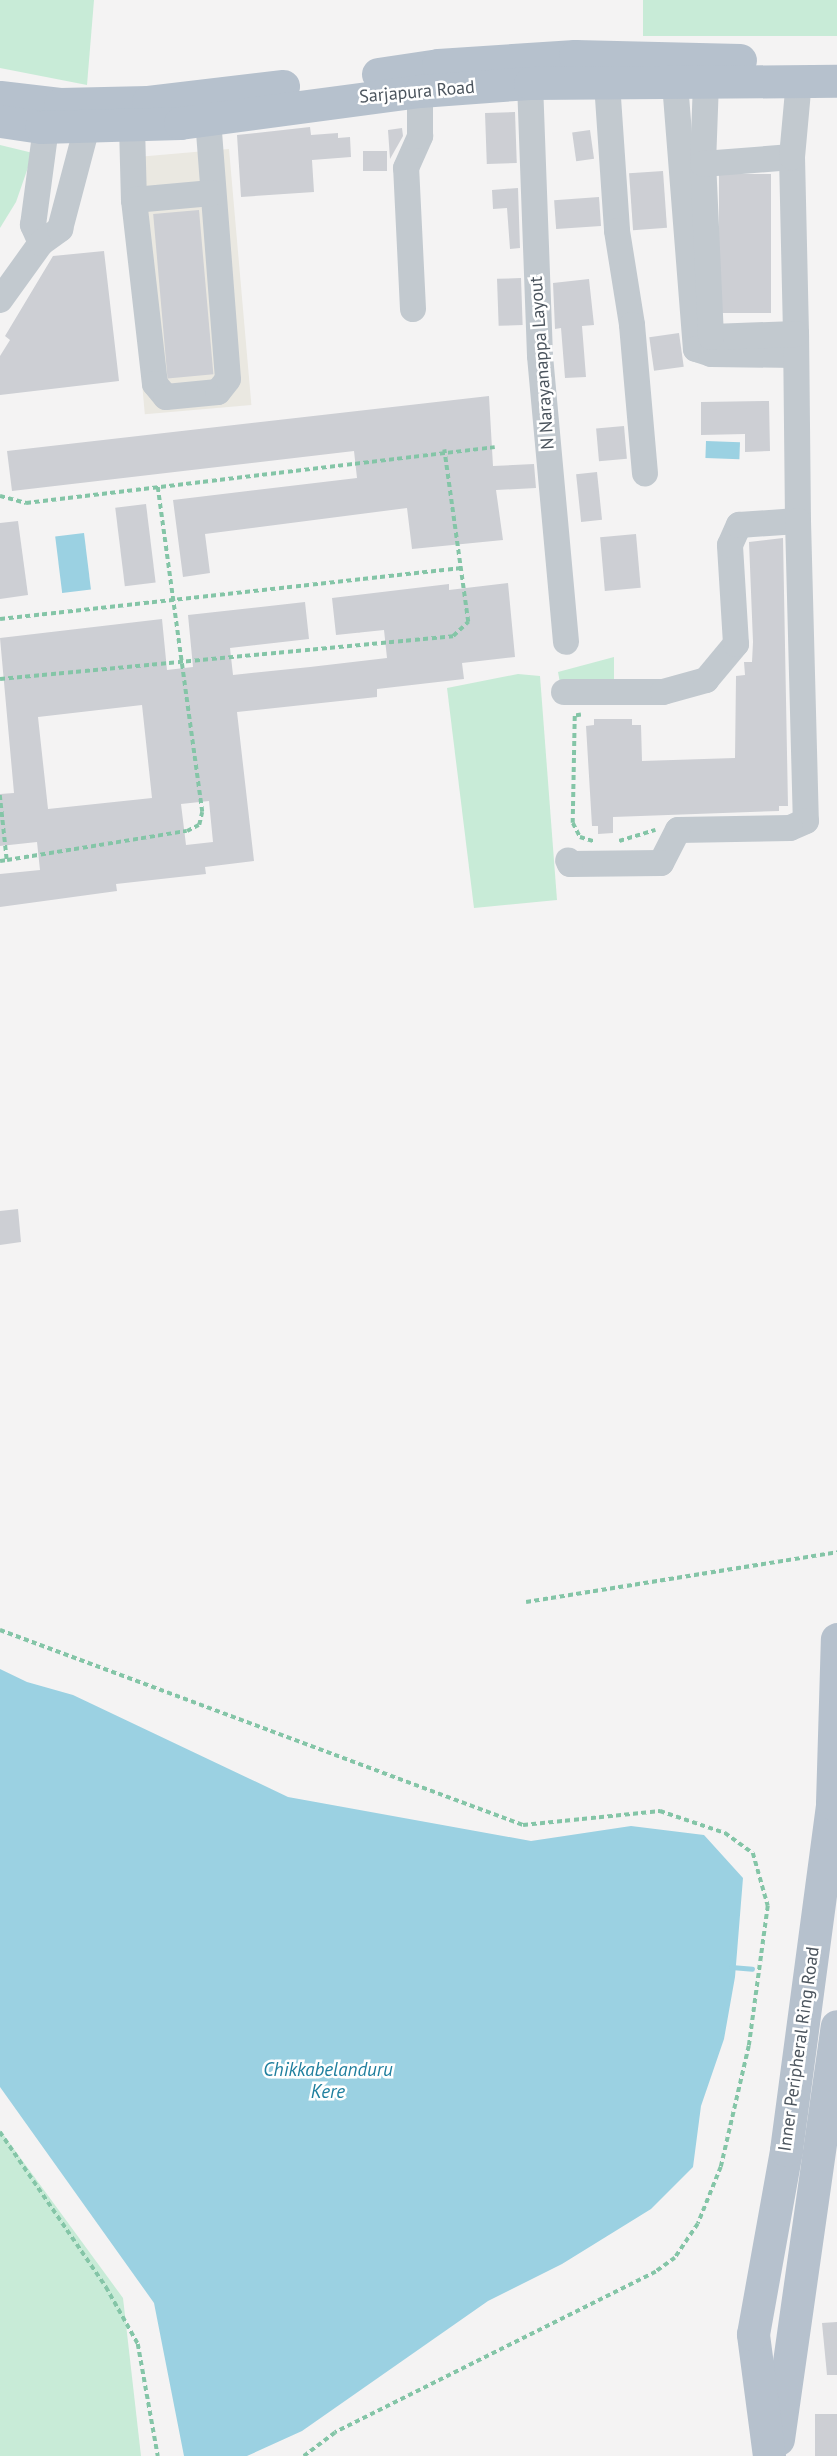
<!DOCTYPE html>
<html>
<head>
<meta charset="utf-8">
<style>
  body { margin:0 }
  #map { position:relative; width:837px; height:2456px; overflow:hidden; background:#f4f3f3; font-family:"PT Sans",sans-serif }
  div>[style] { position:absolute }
  .commercial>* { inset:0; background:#eae8e1; transform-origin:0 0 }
  .green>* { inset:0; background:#c8ebd7; transform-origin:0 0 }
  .water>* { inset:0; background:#9bd1e2; transform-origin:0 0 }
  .stream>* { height:5px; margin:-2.5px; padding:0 2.5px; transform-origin:2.5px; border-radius:2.5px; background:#9bd1e2 }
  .building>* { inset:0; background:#cdcfd4; transform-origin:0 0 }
  .path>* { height:3.5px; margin-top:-1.75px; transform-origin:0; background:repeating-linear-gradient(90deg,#84c5a7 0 5px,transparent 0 8.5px) }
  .minor>* { height:26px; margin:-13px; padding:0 13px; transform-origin:13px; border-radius:13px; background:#c2c9cf }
  .major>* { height:33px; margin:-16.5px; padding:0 16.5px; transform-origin:16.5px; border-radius:16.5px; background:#b6c1cd }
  span { translate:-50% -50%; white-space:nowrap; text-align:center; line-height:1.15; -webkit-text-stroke:5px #fff; paint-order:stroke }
  .street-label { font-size:18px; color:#4c555e }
  .water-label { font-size:19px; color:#1f7f9e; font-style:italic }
</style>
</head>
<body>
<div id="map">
  <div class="commercial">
    <i style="left:229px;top:149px;width:257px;height:107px;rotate:85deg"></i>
  </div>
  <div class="green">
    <i style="clip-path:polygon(0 0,94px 0,87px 85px,0 68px)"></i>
    <i style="left:643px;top:0;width:194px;height:36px"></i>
    <i style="clip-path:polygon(0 145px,33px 153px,16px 202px,0 228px)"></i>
    <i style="clip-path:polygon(614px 657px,614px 682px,560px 683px,558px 672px)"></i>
    <i style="clip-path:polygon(518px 674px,540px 676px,557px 900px,474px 908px,447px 688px)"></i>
    <i style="clip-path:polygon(0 2130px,123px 2298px,141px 2456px,0 2456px)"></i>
  </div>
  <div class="water">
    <i style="left:706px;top:441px;width:34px;height:17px;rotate:2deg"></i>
    <i style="left:84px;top:533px;width:57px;height:29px;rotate:83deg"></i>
    <i style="clip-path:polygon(0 1669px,27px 1682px,73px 1695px,288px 1797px,531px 1841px,631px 1826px,704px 1835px,743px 1878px,735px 1977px,724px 2039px,701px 2106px,693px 2167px,651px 2209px,562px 2264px,488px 2301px,302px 2431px,247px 2456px,184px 2456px,154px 2303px,0 2087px)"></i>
  </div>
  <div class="stream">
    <i style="left:731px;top:1967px;width:21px;rotate:5deg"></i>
  </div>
  <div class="building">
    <i style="left:515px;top:112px;width:51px;height:30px;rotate:88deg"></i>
    <i style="clip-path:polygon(310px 127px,311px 135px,338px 133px,338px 138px,350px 137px,351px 157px,312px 160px,314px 192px,241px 197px,237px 135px)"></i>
    <i style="clip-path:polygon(402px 128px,403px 136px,390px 159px,388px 130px)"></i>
    <i style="left:590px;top:130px;width:29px;height:18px;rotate:82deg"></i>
    <i style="left:387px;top:151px;width:20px;height:24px;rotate:90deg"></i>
    <i style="left:663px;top:171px;width:57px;height:34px;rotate:86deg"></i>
    <i style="left:771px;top:174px;width:139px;height:52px;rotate:90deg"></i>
    <i style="clip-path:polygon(518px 188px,520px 248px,510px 249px,507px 208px,493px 209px,492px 190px)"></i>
    <i style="left:599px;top:197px;width:29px;height:45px;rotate:86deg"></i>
    <i style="left:199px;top:210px;width:165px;height:46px;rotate:85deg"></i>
    <i style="clip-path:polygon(104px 251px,119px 381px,0 395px,0 356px,10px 340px,5px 336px,53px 256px)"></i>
    <i style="left:521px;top:278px;width:47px;height:24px;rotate:88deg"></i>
    <i style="clip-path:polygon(589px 279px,594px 325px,582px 326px,586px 377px,565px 378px,561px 328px,555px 329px,553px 283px)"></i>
    <i style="left:679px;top:333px;width:34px;height:30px;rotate:82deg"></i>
    <i style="clip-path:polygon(489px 396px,493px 466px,534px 464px,536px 488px,496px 490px,503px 540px,412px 549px,407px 508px,205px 534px,210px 573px,183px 577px,173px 500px,357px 478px,354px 451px,12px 491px,7px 451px)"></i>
    <i style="clip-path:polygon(769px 401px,770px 451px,745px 452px,745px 434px,701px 435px,701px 402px)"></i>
    <i style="left:624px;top:426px;width:33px;height:28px;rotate:85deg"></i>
    <i style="left:597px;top:472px;width:48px;height:21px;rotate:84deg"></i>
    <i style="left:146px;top:504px;width:79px;height:31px;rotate:83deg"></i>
    <i style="clip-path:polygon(18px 521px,28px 595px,0 599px,0 523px)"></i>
    <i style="left:636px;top:534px;width:54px;height:36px;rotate:85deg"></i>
    <i style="clip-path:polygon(783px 538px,788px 806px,779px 806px,779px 811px,613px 817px,613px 833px,598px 834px,598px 826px,592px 826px,586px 726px,594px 725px,594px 719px,632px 719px,632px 725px,641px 725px,642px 761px,735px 758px,736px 676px,745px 675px,744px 662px,752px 662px,753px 642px,749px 542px)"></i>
    <i style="clip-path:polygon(evenodd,508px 583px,515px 657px,462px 663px,464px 679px,377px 689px,377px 697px,237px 712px,254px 861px,205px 867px,206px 874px,116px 884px,117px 891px,0 907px,0 874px,40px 870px,37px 842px,0 846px,0 794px,14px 793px,0 638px,162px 619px,167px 670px,193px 667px,188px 615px,305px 602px,309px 639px,230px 648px,233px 675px,310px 667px,387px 658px,384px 630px,336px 635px,332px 598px,449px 584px,449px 590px,508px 583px,142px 705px,152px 798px,48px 809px,38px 717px,142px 705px,508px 583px,209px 801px,213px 842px,186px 845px,181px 804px,209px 801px)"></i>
    <i style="clip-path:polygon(18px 1209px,21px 1242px,0 1245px,0 1211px)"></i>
    <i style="clip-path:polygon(837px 2322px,837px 2375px,827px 2375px,822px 2323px)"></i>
    <i style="left:837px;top:2414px;width:42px;height:22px;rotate:90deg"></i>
  </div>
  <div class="path">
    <i style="left:0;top:496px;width:27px;rotate:15deg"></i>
    <i style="left:26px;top:503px;width:472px;rotate:-6.8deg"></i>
    <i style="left:0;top:619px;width:462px;rotate:-6.3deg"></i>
    <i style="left:0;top:679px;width:455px;rotate:-5.4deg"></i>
    <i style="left:453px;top:636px;width:21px;rotate:-43deg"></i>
    <i style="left:468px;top:622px;width:174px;rotate:-97.9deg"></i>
    <i style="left:581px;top:715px;width:6px;rotate:171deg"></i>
    <i style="left:575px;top:716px;width:107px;rotate:91.1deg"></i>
    <i style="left:573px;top:823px;width:16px;rotate:63deg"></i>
    <i style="left:580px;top:837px;width:14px;rotate:17deg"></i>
    <i style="left:0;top:795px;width:65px;rotate:83.9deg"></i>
    <i style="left:7px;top:860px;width:182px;rotate:-9.2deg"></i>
    <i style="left:187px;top:831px;width:13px;rotate:-27deg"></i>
    <i style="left:199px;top:825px;width:13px;rotate:-77deg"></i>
    <i style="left:202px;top:812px;width:330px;rotate:-97.8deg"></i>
    <i style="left:619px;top:841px;width:38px;rotate:-17deg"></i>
    <i style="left:0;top:861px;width:7px;rotate:-8deg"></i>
    <i style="left:526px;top:1602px;width:315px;rotate:-9.1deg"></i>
    <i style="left:0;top:1630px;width:558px;rotate:20.45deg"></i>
    <i style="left:523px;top:1825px;width:138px;rotate:-5.8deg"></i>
    <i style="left:660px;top:1811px;width:69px;rotate:18.7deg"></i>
    <i style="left:725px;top:1833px;width:34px;rotate:36deg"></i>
    <i style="left:753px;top:1853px;width:55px;rotate:74.2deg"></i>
    <i style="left:768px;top:1906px;width:141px;rotate:97.7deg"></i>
    <i style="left:749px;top:2046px;width:124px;rotate:103deg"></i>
    <i style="left:721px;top:2167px;width:61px;rotate:112deg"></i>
    <i style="left:698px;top:2224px;width:41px;rotate:124.1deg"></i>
    <i style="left:675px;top:2258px;width:24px;rotate:144deg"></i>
    <i style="left:656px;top:2272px;width:359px;rotate:153.4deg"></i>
    <i style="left:335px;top:2433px;width:39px;rotate:143deg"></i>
    <i style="left:0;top:2132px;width:188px;rotate:55.6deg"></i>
    <i style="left:106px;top:2287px;width:65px;rotate:60.7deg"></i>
    <i style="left:138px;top:2344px;width:114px;rotate:79.9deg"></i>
  </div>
  <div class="minor">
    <i style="left:530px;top:83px;width:273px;rotate:87.9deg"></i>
    <i style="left:540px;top:356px;width:287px;rotate:84.8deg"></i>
    <i style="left:607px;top:83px;width:148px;rotate:86.1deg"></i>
    <i style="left:617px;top:231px;width:95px;rotate:80.9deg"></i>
    <i style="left:632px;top:325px;width:149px;rotate:85deg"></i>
    <i style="left:675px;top:83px;width:267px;rotate:85.5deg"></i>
    <i style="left:696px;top:349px;width:16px;rotate:18deg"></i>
    <i style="left:711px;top:354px;width:85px;rotate:0.7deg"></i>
    <i style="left:132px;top:126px;width:74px;rotate:88.5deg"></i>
    <i style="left:134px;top:200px;width:185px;rotate:83.5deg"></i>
    <i style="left:155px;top:384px;width:17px;rotate:50deg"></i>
    <i style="left:166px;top:397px;width:52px;rotate:-5.5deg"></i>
    <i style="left:218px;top:392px;width:16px;rotate:-52deg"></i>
    <i style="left:228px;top:379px;width:261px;rotate:-94.4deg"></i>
    <i style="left:792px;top:157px;width:177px;rotate:88.7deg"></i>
    <i style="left:703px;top:164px;width:82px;rotate:-87.9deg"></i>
    <i style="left:134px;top:200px;width:78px;rotate:-5.1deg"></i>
    <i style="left:41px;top:243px;width:20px;rotate:-114deg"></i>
    <i style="left:33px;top:225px;width:99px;rotate:-82.4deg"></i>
    <i style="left:0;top:300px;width:70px;rotate:-54.3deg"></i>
    <i style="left:41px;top:243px;width:24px;rotate:-36deg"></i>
    <i style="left:60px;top:229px;width:106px;rotate:-75.2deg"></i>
    <i style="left:413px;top:309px;width:141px;rotate:-92.8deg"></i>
    <i style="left:406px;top:168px;width:35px;rotate:-66deg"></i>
    <i style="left:420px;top:136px;width:45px;rotate:-90deg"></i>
    <i style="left:798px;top:521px;width:187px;rotate:-90.6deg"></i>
    <i style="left:796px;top:334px;width:85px;rotate:178deg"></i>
    <i style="left:711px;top:337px;width:173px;rotate:-92.6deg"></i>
    <i style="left:703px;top:164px;width:89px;rotate:-4.5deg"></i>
    <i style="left:792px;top:157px;width:77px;rotate:-84.8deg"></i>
    <i style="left:564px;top:692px;width:99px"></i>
    <i style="left:663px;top:692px;width:45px;rotate:-15.6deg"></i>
    <i style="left:706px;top:680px;width:47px;rotate:-50.2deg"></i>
    <i style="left:736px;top:644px;width:99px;rotate:-93.5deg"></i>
    <i style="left:730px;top:545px;width:22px;rotate:-66deg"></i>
    <i style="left:739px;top:525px;width:59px;rotate:-3.9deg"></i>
    <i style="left:798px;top:521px;width:300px;rotate:88.5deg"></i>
    <i style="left:806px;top:821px;width:17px;rotate:156deg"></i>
    <i style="left:790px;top:828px;width:112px;rotate:179deg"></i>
    <i style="left:678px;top:830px;width:37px;rotate:117deg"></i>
    <i style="left:661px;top:863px;width:91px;rotate:179.4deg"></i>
    <i style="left:570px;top:864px;width:4px;rotate:-117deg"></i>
  </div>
  <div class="major">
    <i style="left:378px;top:74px;width:61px;rotate:-8.5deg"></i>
    <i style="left:438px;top:65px;width:137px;rotate:-3.8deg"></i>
    <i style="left:575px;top:56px;width:165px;rotate:1.4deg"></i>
    <i style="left:0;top:97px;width:60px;rotate:6.7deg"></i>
    <i style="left:60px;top:104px;width:88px;rotate:-1.3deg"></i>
    <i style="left:148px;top:102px;width:136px;rotate:-6.8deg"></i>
    <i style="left:0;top:121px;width:41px;rotate:8.3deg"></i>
    <i style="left:41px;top:127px;width:139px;rotate:-1.6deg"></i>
    <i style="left:180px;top:123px;width:242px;rotate:-7.6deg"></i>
    <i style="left:420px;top:91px;width:110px;rotate:-4.2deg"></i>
    <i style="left:530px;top:83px;width:307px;rotate:-0.4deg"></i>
    <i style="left:778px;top:2439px;width:417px;rotate:-81.9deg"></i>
    <i style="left:769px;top:2456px;width:123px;rotate:-97.5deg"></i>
    <i style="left:753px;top:2334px;width:187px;rotate:-79.8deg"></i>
    <i style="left:786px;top:2150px;width:350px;rotate:-82.4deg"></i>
    <i style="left:832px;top:1803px;width:164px;rotate:-88.3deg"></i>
  </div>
  <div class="street-label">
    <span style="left:417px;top:92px;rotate:-5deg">Sarjapura Road</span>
    <span style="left:542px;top:363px;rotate:-94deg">N Narayanappa Layout</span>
    <span style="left:799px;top:2049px;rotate:-82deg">Inner Peripheral Ring Road</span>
  </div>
  <div class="water-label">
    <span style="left:328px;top:2081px">Chikkabelanduru<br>Kere</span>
  </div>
</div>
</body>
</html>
